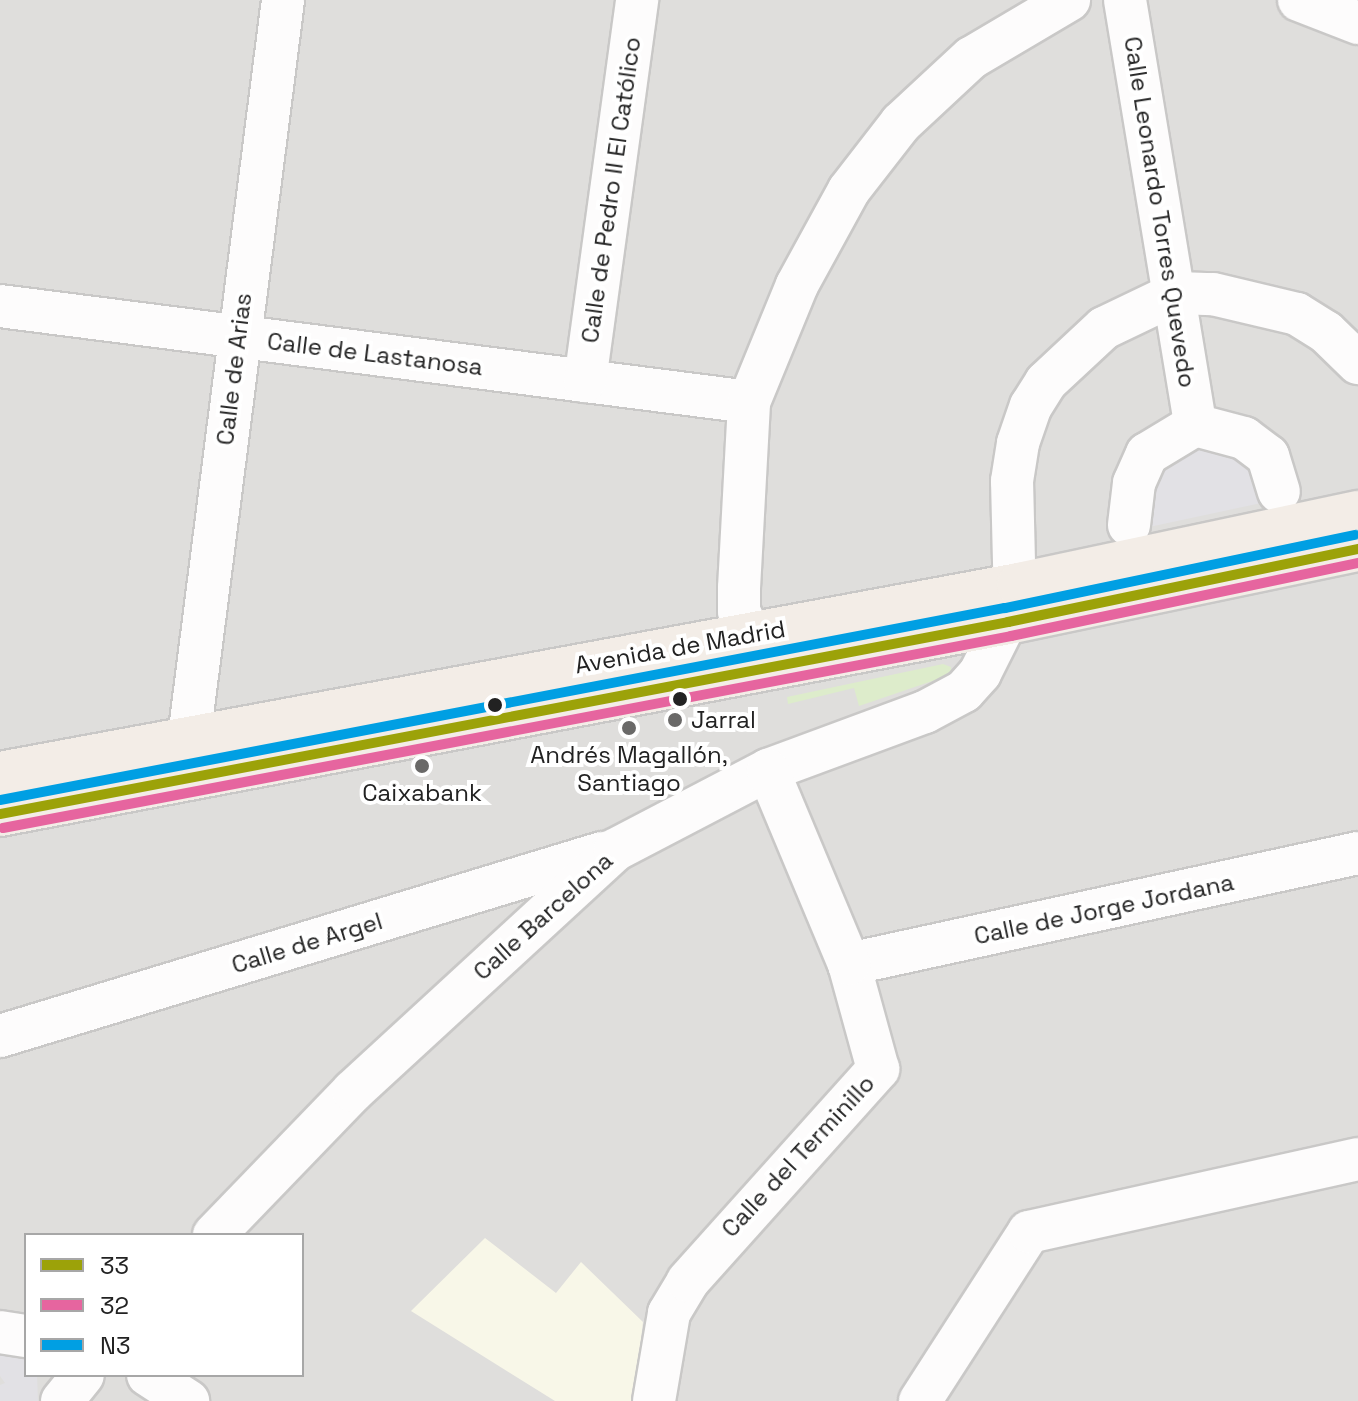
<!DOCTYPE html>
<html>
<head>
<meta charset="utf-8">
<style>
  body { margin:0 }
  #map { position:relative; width:1358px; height:1401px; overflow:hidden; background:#f0eeeb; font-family:"Space Grotesk",sans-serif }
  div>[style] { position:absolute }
  .residential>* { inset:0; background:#dfdedc }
  .education>* { inset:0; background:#f8f7e8 }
  .grass>* { inset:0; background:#ddeccb }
  .plaza>* { inset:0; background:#e2e1e5 }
  .roads { filter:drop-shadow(2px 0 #c9c8c7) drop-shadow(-2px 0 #c9c8c7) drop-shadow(0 2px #c9c8c7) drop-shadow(0 -2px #c9c8c7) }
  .street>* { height:42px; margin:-21px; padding:0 21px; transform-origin:21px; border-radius:21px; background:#fdfcfc }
  .primary>* { height:44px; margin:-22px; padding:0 22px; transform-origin:22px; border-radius:22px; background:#f3ede7 }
  .bus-1>* { height:10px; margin:-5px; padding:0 5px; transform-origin:5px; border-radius:5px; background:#9ca209 }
  .bus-2>* { height:10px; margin:-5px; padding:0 5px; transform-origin:5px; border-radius:5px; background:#e6659f }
  .bus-3>* { height:10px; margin:-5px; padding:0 5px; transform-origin:5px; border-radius:5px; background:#009fe3 }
  .dots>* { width:22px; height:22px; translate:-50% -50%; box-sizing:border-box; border:4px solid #fff; border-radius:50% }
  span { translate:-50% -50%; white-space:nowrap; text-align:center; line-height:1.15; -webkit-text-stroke:8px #fff; paint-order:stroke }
  .street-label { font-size:24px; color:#222 }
  .poi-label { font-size:24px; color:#222 }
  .left { translate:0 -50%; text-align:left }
  .legend { position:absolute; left:24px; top:1233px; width:280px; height:144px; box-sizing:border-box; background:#fff; border:2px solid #a7a7a7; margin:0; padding:10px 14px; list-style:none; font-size:24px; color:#222 }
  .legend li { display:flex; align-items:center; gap:16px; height:40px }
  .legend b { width:40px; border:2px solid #a7a7a7 }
</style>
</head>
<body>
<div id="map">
  <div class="residential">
    <i style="clip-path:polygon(evenodd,0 0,1358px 0,1358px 1401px,0 1401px,0 0,26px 1235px,302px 1235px,302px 1375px,26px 1375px,26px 1235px)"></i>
  </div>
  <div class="education">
    <i style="clip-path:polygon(485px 1238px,556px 1293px,581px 1262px,643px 1322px,634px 1401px,555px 1401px,411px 1311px)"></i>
  </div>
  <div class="grass">
    <i style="clip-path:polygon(943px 664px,951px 667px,950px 675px,859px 706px,854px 688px,788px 704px,787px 697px)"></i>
  </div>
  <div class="plaza">
    <i style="clip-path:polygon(1221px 414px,1280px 499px,1135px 530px,1123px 483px)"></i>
    <i style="clip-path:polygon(0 1344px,26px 1356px,26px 1375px,37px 1375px,38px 1401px,0 1401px,0 1385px,5px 1383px,0 1376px)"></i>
  </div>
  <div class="roads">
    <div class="street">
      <i style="left:1125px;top:0;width:431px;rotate:80.6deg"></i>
      <i style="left:1299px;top:0;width:63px;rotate:21.3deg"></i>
      <i style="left:0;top:306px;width:755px;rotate:7.3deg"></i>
      <i style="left:585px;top:381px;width:385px;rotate:-82.2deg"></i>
      <i style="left:1129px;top:525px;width:42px;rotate:-83.2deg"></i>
      <i style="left:1134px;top:483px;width:32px;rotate:-66deg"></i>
      <i style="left:1147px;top:454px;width:56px;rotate:-31.1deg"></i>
      <i style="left:1195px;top:425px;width:51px;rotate:14.9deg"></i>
      <i style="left:1244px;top:438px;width:30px;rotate:37deg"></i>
      <i style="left:1268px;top:456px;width:37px;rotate:73deg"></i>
      <i style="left:750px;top:634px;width:25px;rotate:-116deg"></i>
      <i style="left:739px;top:611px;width:23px;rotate:-90deg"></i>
      <i style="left:739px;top:588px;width:186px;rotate:-86.9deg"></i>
      <i style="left:749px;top:402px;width:126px;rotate:-67.7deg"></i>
      <i style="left:797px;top:285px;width:108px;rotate:-61.3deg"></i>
      <i style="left:849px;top:190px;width:85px;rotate:-52.2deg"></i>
      <i style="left:901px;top:123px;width:96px;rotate:-42.9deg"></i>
      <i style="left:971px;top:58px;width:114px;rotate:-30.6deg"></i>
      <i style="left:189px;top:738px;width:744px;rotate:-82.74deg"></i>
      <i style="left:849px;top:964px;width:521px;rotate:-12.3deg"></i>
      <i style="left:0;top:1036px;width:629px;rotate:-16.91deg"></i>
      <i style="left:214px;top:1235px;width:200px;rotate:-46deg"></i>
      <i style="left:353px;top:1091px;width:356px;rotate:-42.6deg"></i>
      <i style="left:615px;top:850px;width:173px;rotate:-27.6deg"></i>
      <i style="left:768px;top:770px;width:167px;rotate:-20.3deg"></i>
      <i style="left:925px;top:712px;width:44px;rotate:-28.3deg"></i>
      <i style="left:964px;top:691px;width:24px;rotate:-48deg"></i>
      <i style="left:980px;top:673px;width:78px;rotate:-63.4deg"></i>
      <i style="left:1015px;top:603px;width:122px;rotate:-91.4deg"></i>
      <i style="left:1012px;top:481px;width:38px;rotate:-81deg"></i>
      <i style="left:1018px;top:443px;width:39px;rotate:-71deg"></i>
      <i style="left:1031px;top:406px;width:28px;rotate:-58deg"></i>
      <i style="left:1046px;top:382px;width:79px;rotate:-43deg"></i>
      <i style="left:1104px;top:328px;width:81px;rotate:-25.6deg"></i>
      <i style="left:1177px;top:293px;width:36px;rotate:2deg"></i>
      <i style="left:1213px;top:294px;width:86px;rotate:13.4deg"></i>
      <i style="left:1297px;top:314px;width:34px;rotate:32deg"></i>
      <i style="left:1326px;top:332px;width:45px;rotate:44.1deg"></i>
      <i style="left:0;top:1332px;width:26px;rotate:9deg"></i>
      <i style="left:148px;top:1375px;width:48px;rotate:33deg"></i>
      <i style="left:62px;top:1401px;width:33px;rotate:-51deg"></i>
      <i style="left:654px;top:1401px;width:89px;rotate:-80.3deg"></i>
      <i style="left:669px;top:1313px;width:37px;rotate:-59deg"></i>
      <i style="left:688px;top:1281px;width:285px;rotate:-48.1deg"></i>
      <i style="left:878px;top:1069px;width:109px;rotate:-105.4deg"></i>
      <i style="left:849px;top:964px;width:210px;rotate:-112.7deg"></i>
      <i style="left:920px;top:1401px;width:201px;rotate:-57.2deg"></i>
      <i style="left:1029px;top:1232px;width:337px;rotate:-12.5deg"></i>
    </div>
    <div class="primary">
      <i style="left:0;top:774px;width:1036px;rotate:-10.51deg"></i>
      <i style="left:1019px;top:585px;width:347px;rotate:-12deg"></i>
      <i style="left:0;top:814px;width:1026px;rotate:-10.78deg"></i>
      <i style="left:1008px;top:622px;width:358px;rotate:-11.8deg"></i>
    </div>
  </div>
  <div class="bus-1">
    <i style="left:0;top:814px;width:1026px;rotate:-10.78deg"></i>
    <i style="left:1008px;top:622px;width:358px;rotate:-11.8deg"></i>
  </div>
  <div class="bus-2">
    <i style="left:3px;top:828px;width:1026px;rotate:-10.78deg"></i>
    <i style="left:1011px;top:636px;width:355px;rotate:-11.9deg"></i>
  </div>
  <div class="bus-3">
    <i style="left:0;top:800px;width:1023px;rotate:-10.82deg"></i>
    <i style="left:1005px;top:608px;width:358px;rotate:-11.8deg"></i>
  </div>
  <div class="dots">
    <i style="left:680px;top:699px;background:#222"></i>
    <i style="left:495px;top:705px;background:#222"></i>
    <i style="left:675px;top:720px;background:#6a6968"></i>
    <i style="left:629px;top:728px;background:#6a6968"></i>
    <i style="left:422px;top:766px;background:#6a6968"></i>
  </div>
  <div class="street-label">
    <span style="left:611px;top:190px;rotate:-82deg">Calle de Pedro II El Católico</span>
    <span style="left:1160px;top:212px;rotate:81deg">Calle Leonardo Torres Quevedo</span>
    <span style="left:375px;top:354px;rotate:7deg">Calle de Lastanosa</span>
    <span style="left:234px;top:369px;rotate:-83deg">Calle de Arias</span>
    <span style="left:680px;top:647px;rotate:-10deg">Avenida de Madrid</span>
    <span style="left:1104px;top:909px;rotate:-12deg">Calle de Jorge Jordana</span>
    <span style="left:543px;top:916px;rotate:-42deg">Calle Barcelona</span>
    <span style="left:307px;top:943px;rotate:-17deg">Calle de Argel</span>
    <span style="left:798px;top:1156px;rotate:-47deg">Calle del Terminillo</span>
  </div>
  <div class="poi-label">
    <span class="left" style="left:691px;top:720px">Jarral</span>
    <span style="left:629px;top:769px">Andrés Magallón,<br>Santiago</span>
    <span style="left:422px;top:793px">Caixabank</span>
  </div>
  <ul class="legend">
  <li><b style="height:10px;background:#9ca209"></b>33</li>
  <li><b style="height:10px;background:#e6659f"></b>32</li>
  <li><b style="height:10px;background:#009fe3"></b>N3</li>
  </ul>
</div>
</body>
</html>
